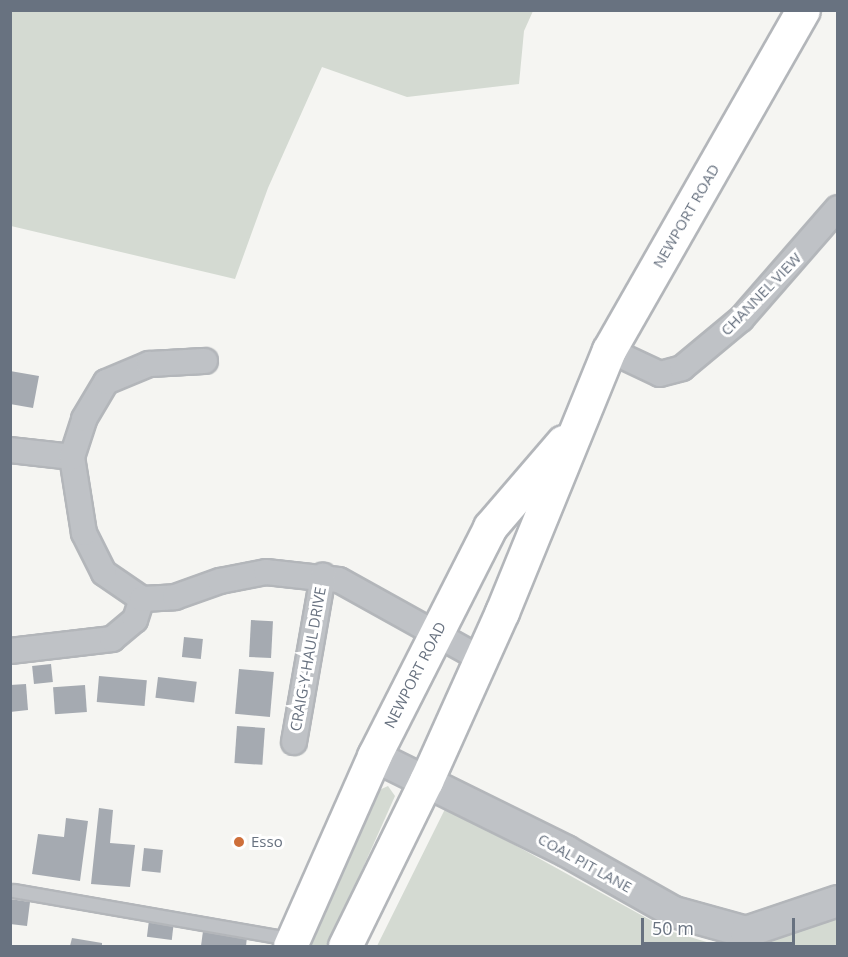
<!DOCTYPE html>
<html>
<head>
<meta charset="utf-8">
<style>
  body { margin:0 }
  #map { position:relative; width:848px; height:957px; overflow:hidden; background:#f5f5f2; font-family:"Open Sans",sans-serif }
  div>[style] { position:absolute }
  .green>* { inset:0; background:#d4dad2 }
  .building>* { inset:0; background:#a5aab1; transform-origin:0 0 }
  .roads { filter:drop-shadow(2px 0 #b3b6ba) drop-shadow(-2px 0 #b3b6ba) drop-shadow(0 2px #b3b6ba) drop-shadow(0 -2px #b3b6ba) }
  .service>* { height:12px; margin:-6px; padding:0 6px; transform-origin:6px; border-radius:6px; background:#bfc2c6 }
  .minor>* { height:24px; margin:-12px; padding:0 12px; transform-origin:12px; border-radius:12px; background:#bfc2c6 }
  .tertiary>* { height:30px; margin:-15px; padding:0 15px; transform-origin:15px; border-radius:15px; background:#bfc2c6 }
  .primary>* { height:33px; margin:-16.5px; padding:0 16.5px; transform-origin:16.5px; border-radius:16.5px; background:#fff }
  .dots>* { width:16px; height:16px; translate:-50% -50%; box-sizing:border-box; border:3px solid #fff; border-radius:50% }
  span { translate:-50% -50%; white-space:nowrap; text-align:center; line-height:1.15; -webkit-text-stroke:6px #fff; paint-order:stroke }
  .street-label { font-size:15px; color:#687280 }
  .poi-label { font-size:15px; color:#687280 }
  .left { translate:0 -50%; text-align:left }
  .frame { position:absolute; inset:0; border:12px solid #687280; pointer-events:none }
  .scale { position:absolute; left:641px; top:918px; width:154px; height:27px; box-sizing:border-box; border:3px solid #687280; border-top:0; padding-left:8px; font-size:18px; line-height:21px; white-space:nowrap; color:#687280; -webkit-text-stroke:4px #fff; paint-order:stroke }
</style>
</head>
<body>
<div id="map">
  <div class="green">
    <i style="clip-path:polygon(11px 10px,533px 10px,533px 11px,524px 31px,519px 84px,407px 97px,322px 67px,268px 188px,235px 279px,11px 226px)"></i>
    <i style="clip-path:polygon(388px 786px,395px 796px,328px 946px,311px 946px,377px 791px)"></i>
    <i style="clip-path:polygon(446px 807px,670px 931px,720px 946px,377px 946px)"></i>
    <i style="clip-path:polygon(837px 916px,837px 946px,724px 946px,766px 943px)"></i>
  </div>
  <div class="building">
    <i style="clip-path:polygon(10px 371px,39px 376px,33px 408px,10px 404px)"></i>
    <i style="left:251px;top:620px;width:22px;height:37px;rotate:3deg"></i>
    <i style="left:184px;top:637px;width:19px;height:20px;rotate:6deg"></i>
    <i style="left:51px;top:664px;width:18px;height:19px;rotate:84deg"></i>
    <i style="left:239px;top:669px;width:35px;height:45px;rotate:5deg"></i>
    <i style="left:99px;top:676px;width:48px;height:26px;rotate:5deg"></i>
    <i style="left:158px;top:677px;width:39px;height:21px;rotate:7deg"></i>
    <i style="clip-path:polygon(26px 684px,28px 710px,10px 712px,10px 685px)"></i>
    <i style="left:85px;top:685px;width:27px;height:32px;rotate:86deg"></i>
    <i style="left:237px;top:726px;width:28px;height:37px;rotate:4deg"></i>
    <i style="clip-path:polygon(99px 808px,113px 810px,110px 843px,135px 845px,130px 887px,91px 884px)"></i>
    <i style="clip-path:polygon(66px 818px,88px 821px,80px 881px,32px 874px,38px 834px,64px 837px)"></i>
    <i style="left:144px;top:848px;width:19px;height:23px;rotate:6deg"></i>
    <i style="clip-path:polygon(10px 899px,30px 902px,27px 926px,10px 924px)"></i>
    <i style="left:149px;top:920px;width:25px;height:17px;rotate:7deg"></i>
    <i style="clip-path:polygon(203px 931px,247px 937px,246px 946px,201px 946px)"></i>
    <i style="clip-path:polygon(72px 938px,102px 943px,102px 946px,70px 946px)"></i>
  </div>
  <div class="roads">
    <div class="service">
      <i style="left:14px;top:891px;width:280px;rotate:9.9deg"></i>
    </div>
    <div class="minor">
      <i style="left:609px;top:350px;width:56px;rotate:25.2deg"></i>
      <i style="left:660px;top:374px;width:23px;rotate:-15deg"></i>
      <i style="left:682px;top:368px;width:77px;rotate:-39.7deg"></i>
      <i style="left:741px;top:319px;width:147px;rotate:-48.9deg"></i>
      <i style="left:10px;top:450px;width:62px;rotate:6.4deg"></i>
      <i style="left:142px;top:599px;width:46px;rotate:-145.6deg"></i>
      <i style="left:104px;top:573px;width:45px;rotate:-116.6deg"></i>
      <i style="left:84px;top:533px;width:77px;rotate:-99deg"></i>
      <i style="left:72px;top:457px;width:40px;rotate:-72deg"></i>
      <i style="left:84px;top:419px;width:43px;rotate:-59.3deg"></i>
      <i style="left:106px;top:382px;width:47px;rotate:-22.7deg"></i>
      <i style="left:149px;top:364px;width:56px;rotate:-3.1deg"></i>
      <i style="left:10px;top:651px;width:103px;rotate:-6.7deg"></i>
      <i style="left:112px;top:639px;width:30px;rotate:-40deg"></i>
      <i style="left:135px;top:620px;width:22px;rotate:-72deg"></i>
      <i style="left:142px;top:599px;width:33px;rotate:-3deg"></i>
      <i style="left:175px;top:597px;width:48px;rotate:-19.6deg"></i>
      <i style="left:220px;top:581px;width:47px;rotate:-11.1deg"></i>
      <i style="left:266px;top:572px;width:73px;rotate:6.3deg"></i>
      <i style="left:339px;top:580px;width:160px;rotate:29.1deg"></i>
      <i style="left:294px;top:742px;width:169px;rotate:-80.1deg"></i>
    </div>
    <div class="tertiary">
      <i style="left:374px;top:756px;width:214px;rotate:26.3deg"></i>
      <i style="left:566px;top:851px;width:124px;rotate:29.5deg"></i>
      <i style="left:674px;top:912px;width:75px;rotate:15.5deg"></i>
      <i style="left:746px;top:932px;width:97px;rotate:-18.6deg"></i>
    </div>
    <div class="primary">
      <i style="left:290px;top:946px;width:208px;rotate:-66.1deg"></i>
      <i style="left:374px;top:756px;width:257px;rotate:-63.1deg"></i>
      <i style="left:490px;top:527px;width:112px;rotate:-49.3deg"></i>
      <i style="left:345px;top:946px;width:184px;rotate:-63.9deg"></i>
      <i style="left:426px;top:781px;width:185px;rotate:-65.8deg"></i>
      <i style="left:502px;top:612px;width:283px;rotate:-67.8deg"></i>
      <i style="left:609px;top:350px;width:391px;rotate:-60.3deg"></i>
    </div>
  </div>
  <div class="dots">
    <i style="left:239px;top:842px;background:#ce6f3a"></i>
  </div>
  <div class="street-label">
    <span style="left:686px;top:216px;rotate:-60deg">NEWPORT ROAD</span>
    <span style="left:761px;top:294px;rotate:-46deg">CHANNEL VIEW</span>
    <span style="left:308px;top:659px;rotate:-80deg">CRAIG-Y-HAUL DRIVE</span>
    <span style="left:415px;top:675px;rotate:-63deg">NEWPORT ROAD</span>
    <span style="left:585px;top:863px;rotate:29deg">COAL PIT LANE</span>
  </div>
  <div class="poi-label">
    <span class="left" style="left:251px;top:842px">Esso</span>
  </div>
  <div class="frame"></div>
  <div class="scale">50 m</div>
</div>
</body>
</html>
